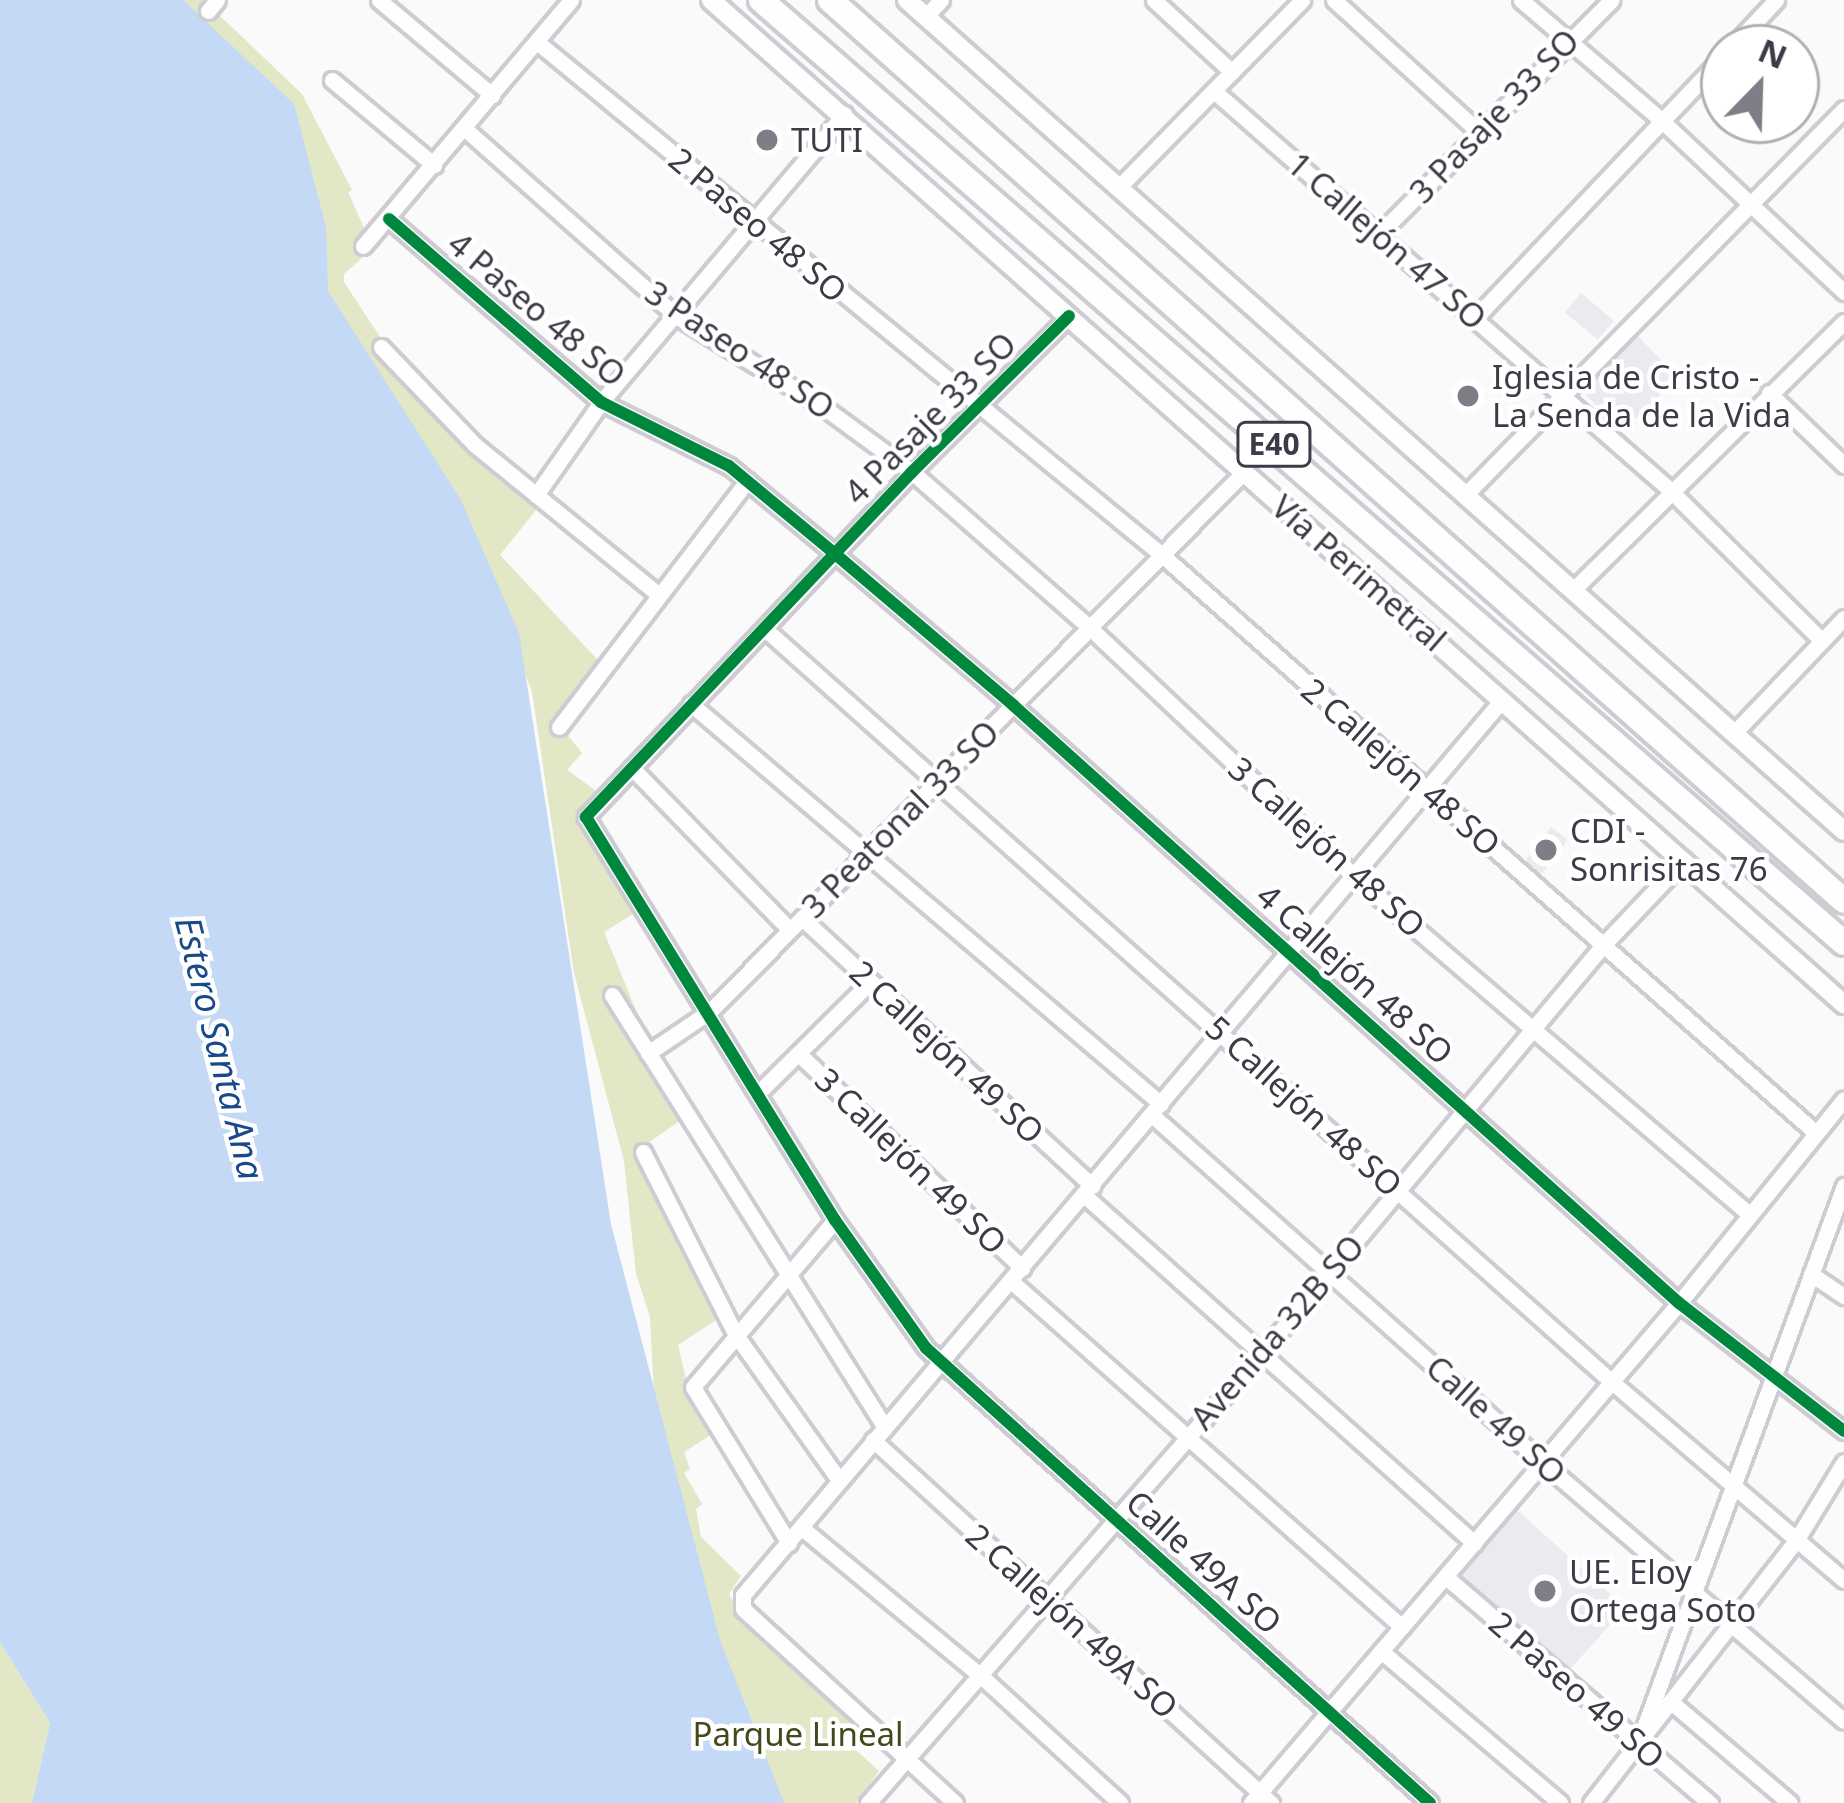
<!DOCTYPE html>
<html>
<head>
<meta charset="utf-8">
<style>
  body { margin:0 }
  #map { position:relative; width:1844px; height:1803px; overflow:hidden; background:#fafafa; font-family:"Noto Sans",sans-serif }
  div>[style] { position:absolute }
  .built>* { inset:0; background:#eceaee; transform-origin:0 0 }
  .green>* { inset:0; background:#e2e7c6 }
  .water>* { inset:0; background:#c3d9f6 }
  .roads { filter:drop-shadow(3px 0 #ceccd2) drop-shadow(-3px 0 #ceccd2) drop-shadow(0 3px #ceccd2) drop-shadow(0 -3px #ceccd2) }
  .minor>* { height:15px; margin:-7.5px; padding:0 7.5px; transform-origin:7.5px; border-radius:7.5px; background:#fefefe }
  .tertiary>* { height:18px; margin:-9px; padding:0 9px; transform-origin:9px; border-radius:9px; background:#fefefe }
  .trunk>* { height:24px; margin:-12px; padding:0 12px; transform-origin:12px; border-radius:12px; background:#fefefe }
  .cycleway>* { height:12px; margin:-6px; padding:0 6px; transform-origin:6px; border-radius:6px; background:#00873e }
  .dots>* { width:33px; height:33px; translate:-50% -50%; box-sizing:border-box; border:6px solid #fff; border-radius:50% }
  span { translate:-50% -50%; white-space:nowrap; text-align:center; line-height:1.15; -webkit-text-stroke:9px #fff; paint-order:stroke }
  .shield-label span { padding:3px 9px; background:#fff; border:3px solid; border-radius:9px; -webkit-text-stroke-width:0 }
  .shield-label { font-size:30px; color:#3f3a47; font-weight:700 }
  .street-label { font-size:33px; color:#3f3a47 }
  .poi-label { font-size:33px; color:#3f3a47 }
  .left { translate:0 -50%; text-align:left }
  .park-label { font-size:33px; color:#43491a }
  .water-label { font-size:36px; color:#194a87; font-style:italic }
  .north { position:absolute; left:1700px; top:24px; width:120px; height:120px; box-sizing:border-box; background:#fff; border:3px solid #b2b0b5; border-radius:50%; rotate:23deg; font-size:33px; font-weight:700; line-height:48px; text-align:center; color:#3f3a47 }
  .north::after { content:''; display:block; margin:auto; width:42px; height:54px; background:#807d86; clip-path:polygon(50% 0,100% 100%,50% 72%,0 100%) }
</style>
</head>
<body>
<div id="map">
  <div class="built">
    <i style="left:1581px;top:293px;width:43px;height:25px;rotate:40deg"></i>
    <i style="left:1637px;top:335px;width:59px;height:78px;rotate:46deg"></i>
    <i style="left:1551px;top:827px;width:21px;height:43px;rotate:37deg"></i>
    <i style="left:1517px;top:1510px;width:146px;height:86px;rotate:42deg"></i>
  </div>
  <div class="green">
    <i style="clip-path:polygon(171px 0,210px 0,215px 11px,302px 94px,352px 190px,348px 192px,373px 248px,344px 274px,344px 282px,384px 343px,540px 505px,500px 555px,606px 669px,562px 728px,582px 753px,567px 770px,595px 790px,583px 817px,641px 909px,604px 932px,681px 1120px,645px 1145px,719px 1318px,678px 1345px,688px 1387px,714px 1433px,684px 1452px,690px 1469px,684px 1473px,702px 1504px,696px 1509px,701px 1537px,741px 1576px,729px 1594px,735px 1605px,860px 1725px,847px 1742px,879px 1771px,856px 1803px,763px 1803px,655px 1412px,650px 1317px,636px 1274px,624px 1161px,574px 973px,532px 692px,513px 641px)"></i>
    <i style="clip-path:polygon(0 1642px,50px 1723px,32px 1803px,0 1803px)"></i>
  </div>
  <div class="water">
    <i style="clip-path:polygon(0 0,183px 0,294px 104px,326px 227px,328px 291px,461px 500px,519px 633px,611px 1224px,720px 1640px,784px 1803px,32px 1803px,50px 1723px,0 1642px)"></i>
  </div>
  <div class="roads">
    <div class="minor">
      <i style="left:379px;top:0;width:148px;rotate:40.1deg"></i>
      <i style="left:1154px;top:0;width:106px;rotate:42.7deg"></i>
      <i style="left:1334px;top:0;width:197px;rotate:42.3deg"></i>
      <i style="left:1521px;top:0;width:186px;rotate:40.6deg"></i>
      <i style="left:1662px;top:121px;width:250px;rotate:43.2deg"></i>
      <i style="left:208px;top:11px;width:14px;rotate:-51deg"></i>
      <i style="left:926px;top:16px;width:22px;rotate:-47deg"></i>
      <i style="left:537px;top:42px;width:809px;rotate:39.38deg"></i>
      <i style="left:1162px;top:555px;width:873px;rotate:41.47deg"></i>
      <i style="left:1731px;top:48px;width:66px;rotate:-46.8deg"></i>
      <i style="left:332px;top:80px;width:133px;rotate:39.8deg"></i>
      <i style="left:1214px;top:91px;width:605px;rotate:41.18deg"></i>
      <i style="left:1669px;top:489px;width:213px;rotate:44.8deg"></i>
      <i style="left:464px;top:128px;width:286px;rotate:41.5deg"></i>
      <i style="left:678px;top:317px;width:169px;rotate:31.7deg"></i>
      <i style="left:822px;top:406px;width:112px;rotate:36.3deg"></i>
      <i style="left:912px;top:472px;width:237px;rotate:41.2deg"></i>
      <i style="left:1090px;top:628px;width:362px;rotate:43.2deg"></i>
      <i style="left:1354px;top:876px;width:520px;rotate:40.55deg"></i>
      <i style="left:1119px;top:187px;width:262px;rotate:-45.6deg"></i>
      <i style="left:389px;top:219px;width:280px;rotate:40.8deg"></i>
      <i style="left:601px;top:402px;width:143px;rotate:26.6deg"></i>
      <i style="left:729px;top:466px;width:136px;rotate:39.6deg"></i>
      <i style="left:834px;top:553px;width:235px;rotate:40.3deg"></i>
      <i style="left:1013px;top:705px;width:895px;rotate:41.92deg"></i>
      <i style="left:1679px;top:1303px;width:209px;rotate:37.8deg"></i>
      <i style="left:1379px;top:234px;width:330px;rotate:-45.2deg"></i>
      <i style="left:363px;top:246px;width:322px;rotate:-49.8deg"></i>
      <i style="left:1069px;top:316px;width:221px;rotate:135.2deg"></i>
      <i style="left:912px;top:472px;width:475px;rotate:133.4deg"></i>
      <i style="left:586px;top:817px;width:474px;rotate:58.3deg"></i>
      <i style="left:835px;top:1220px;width:157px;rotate:54.6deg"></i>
      <i style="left:926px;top:1348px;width:679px;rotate:42.08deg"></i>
      <i style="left:1476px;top:317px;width:360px;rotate:-46.5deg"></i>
      <i style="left:381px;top:347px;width:136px;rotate:46.2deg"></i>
      <i style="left:475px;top:445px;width:237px;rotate:39.2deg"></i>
      <i style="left:1769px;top:393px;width:104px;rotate:43.8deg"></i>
      <i style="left:536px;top:495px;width:113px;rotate:-55deg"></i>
      <i style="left:601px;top:402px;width:377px;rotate:-49.8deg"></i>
      <i style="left:1465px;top:495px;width:541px;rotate:-45.52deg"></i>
      <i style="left:1573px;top:590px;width:381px;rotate:-44.7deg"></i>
      <i style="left:765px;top:629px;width:1133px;rotate:41.64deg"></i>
      <i style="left:1612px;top:1382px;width:305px;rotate:40.5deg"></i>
      <i style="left:691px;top:704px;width:617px;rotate:40.4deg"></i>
      <i style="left:559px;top:727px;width:310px;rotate:-52.6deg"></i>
      <i style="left:1734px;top:733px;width:159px;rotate:-46.3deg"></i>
      <i style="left:632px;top:768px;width:225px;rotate:45.7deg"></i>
      <i style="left:802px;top:918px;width:395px;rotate:42.7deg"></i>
      <i style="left:612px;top:995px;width:510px;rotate:57.74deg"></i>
      <i style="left:648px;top:1053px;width:75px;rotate:-34.1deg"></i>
      <i style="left:710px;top:1011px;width:759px;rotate:-45.27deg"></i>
      <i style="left:800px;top:1055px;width:308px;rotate:43.8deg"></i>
      <i style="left:760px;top:1091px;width:155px;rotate:-44.7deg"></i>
      <i style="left:1152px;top:1115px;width:523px;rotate:41.67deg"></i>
      <i style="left:1543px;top:1463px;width:396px;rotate:40.6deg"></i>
      <i style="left:643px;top:1152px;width:205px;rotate:63.1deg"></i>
      <i style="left:736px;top:1335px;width:178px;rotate:54.6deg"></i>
      <i style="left:1084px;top:1195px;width:523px;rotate:41.74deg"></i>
      <i style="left:1811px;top:1274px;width:40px;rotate:34deg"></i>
      <i style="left:1011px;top:1281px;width:522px;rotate:41.51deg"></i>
      <i style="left:873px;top:1440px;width:539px;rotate:42.37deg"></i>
      <i style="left:802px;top:1528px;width:231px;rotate:39.6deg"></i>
      <i style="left:980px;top:1675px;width:190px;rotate:42.4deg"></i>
      <i style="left:789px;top:1543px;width:183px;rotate:-121.6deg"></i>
      <i style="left:693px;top:1387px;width:219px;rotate:-49.6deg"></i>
      <i style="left:1446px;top:1577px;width:348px;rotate:40.6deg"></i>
      <i style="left:1381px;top:1651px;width:235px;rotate:40.3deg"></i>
      <i style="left:1670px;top:1701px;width:157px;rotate:40.4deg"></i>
      <i style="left:1638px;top:1744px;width:595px;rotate:-69.74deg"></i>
      <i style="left:868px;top:1803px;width:598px;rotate:-48.8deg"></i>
      <i style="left:1262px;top:1353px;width:533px;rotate:-50.1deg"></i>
      <i style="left:1604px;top:944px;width:116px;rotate:-46.4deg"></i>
      <i style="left:955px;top:1803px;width:287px;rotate:-137.5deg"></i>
      <i style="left:743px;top:1609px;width:14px;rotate:-90deg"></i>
      <i style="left:743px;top:1595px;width:1174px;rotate:-49.7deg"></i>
      <i style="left:1251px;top:1803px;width:658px;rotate:-49.44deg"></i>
      <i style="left:1679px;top:1303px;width:262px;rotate:-51deg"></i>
      <i style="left:1591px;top:1803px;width:335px;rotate:-52deg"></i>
      <i style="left:1797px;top:1539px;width:90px;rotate:-58.6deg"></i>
    </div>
    <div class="tertiary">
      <i style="left:711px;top:0;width:1514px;rotate:41.55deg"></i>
      <i style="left:907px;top:0;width:1252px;rotate:41.57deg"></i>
    </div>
    <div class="trunk">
      <i style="left:761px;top:0;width:1436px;rotate:41.05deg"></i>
      <i style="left:830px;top:0;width:1356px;rotate:41.62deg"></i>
    </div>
  </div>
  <div class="cycleway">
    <i style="left:389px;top:219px;width:280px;rotate:40.8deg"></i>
    <i style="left:601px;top:402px;width:143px;rotate:26.6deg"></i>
    <i style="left:729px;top:466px;width:136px;rotate:39.6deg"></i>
    <i style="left:834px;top:553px;width:235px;rotate:40.3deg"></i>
    <i style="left:1013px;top:705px;width:895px;rotate:41.92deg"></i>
    <i style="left:1679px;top:1303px;width:209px;rotate:37.8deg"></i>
    <i style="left:1069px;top:316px;width:221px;rotate:135.2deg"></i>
    <i style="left:912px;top:472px;width:475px;rotate:133.4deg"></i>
    <i style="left:586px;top:817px;width:474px;rotate:58.3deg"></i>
    <i style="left:835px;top:1220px;width:157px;rotate:54.6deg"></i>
    <i style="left:926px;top:1348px;width:679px;rotate:42.08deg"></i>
  </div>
  <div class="dots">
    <i style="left:767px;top:140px;background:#807d86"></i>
    <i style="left:1468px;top:396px;background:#807d86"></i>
    <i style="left:1546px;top:850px;background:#807d86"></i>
    <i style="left:1545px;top:1591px;background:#807d86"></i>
  </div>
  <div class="shield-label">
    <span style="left:1274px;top:444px">E40</span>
  </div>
  <div class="street-label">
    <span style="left:1494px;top:116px;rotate:-46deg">3 Pasaje 33 SO</span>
    <span style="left:758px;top:225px;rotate:40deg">2 Paseo 48 SO</span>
    <span style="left:1387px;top:241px;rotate:41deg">1 Callejón 47 SO</span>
    <span style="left:537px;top:309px;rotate:40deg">4 Paseo 48 SO</span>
    <span style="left:740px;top:350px;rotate:34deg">3 Paseo 48 SO</span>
    <span style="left:930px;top:418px;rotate:-45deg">4 Pasaje 33 SO</span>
    <span style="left:1359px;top:573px;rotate:41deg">Vía Perimetral</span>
    <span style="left:1401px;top:767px;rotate:41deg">2 Callejón 48 SO</span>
    <span style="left:900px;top:819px;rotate:-45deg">3 Peatonal 33 SO</span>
    <span style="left:1327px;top:847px;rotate:42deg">3 Callejón 48 SO</span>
    <span style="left:1355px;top:974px;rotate:42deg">4 Callejón 48 SO</span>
    <span style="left:947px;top:1052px;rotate:43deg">2 Callejón 49 SO</span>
    <span style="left:1304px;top:1106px;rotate:42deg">5 Callejón 48 SO</span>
    <span style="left:911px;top:1161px;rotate:44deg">3 Callejón 49 SO</span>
    <span style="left:1277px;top:1332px;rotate:-49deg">Avenida 32B SO</span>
    <span style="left:1496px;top:1420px;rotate:42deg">Calle 49 SO</span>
    <span style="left:1204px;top:1562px;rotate:42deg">Calle 49A SO</span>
    <span style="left:1072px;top:1621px;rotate:42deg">2 Callejón 49A SO</span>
    <span style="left:1577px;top:1690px;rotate:41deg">2 Paseo 49 SO</span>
  </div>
  <div class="poi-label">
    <span class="left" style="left:791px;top:140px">TUTI</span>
    <span class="left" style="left:1492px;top:396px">Iglesia de Cristo -<br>La Senda de la Vida</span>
    <span class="left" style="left:1570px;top:850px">CDI -<br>Sonrisitas 76</span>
    <span class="left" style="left:1569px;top:1591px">UE. Eloy<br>Ortega Soto</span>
  </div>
  <div class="park-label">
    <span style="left:798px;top:1734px">Parque Lineal</span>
  </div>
  <div class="water-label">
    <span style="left:220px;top:1048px;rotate:76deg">Estero Santa Ana</span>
  </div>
  <div class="north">N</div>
</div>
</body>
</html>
